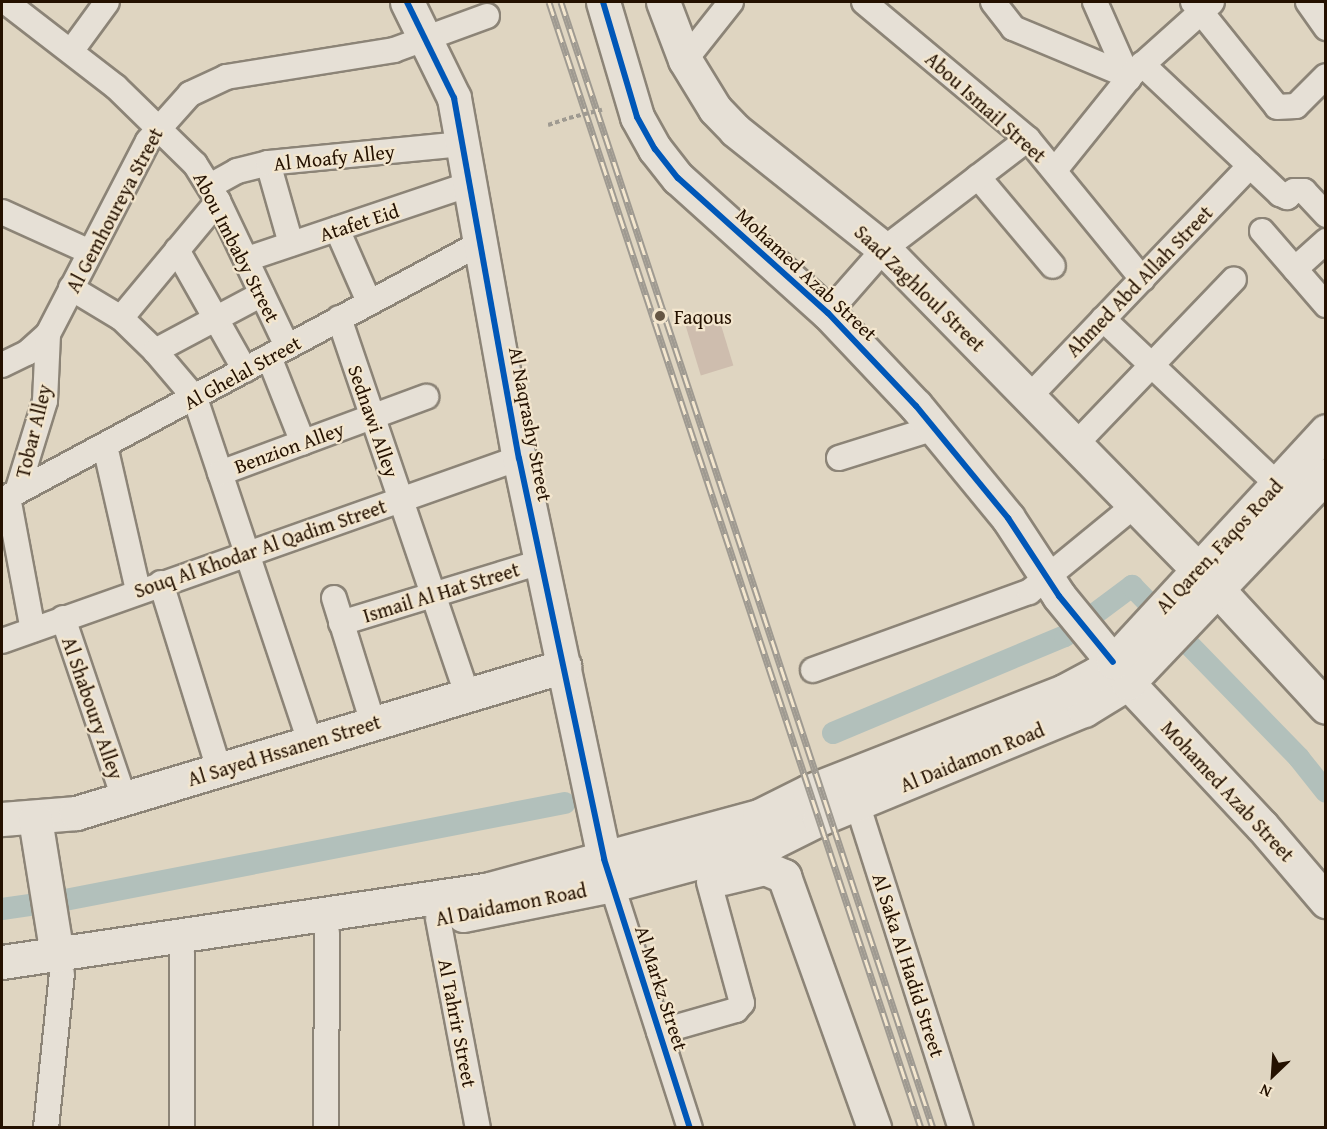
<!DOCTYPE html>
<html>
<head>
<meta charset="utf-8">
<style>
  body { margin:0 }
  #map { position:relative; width:1327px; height:1129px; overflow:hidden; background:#dfd5c1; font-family:"Gentium Book Plus",serif }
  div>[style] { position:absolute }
  .canal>* { height:22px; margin:-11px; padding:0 11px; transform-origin:11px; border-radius:11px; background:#b2c0bb }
  .building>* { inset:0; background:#cebdae; transform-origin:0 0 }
  .path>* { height:4px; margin-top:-2px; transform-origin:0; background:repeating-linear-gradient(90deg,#9f9a91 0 4.5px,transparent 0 7.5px) }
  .roads { filter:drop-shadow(2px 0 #8c8477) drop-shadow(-2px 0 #8c8477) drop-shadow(0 2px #8c8477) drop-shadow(0 -2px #8c8477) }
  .street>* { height:24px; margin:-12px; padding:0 12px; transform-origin:12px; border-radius:12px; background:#e6e0d6 }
  .secondary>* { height:33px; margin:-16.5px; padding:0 16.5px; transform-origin:16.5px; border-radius:16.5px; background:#e6e0d6 }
  .rail>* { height:7px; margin-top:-3.5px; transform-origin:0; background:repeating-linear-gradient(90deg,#f3e6ce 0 14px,#9f9a91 0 28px); box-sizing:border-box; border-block:2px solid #9f9a91 }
  .path-bridge>* { height:4px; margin-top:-2px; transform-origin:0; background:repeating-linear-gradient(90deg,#9f9a91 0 4.5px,transparent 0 7.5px) }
  .cycleway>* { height:6px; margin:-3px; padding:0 3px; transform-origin:3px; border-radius:3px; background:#0057b8 }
  .dots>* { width:16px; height:16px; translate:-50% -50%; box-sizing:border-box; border:3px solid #f3e6ce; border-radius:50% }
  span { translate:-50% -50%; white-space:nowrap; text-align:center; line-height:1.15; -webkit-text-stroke:4.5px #f3e6ce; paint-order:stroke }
  .street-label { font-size:20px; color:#241100 }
  .poi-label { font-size:20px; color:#241100 }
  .left { translate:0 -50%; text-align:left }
  .frame { position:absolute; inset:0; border:3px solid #241100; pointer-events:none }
  .north { position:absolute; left:1243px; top:1045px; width:60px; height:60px; -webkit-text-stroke:4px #f3e6ce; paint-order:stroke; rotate:205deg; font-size:16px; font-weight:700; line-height:24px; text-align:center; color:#241100 }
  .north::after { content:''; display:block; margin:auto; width:21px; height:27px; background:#241100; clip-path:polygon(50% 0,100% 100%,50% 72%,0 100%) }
</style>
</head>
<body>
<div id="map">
  <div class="canal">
    <i style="left:833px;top:733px;width:251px;rotate:-22.7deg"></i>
    <i style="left:1065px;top:636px;width:84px;rotate:-36.7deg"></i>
    <i style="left:1132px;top:586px;width:240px;rotate:45.8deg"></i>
    <i style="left:1299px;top:758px;width:43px;rotate:51.5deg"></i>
    <i style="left:2px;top:909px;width:64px;rotate:-8.1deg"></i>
    <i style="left:65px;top:900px;width:509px;rotate:-10.98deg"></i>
  </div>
  <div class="building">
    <i style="left:717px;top:312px;width:56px;height:34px;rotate:73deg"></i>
  </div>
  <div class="path">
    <i style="left:548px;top:125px;width:22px;rotate:-18deg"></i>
  </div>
  <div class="roads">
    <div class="street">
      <i style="left:6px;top:2px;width:139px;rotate:37.7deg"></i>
      <i style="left:116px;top:87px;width:110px;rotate:44.3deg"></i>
      <i style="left:195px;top:164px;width:44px;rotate:58.1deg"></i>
      <i style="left:218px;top:201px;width:161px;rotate:64.6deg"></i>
      <i style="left:864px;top:2px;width:214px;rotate:39.9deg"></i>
      <i style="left:1028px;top:139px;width:181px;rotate:50.8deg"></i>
      <i style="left:993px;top:2px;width:33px;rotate:52deg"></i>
      <i style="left:1013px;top:28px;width:122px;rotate:22.6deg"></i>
      <i style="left:1095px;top:2px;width:84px;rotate:66.2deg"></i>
      <i style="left:1193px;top:2px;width:134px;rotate:51.3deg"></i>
      <i style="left:1277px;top:107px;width:19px;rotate:-3deg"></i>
      <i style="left:1296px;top:106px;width:42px;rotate:-45deg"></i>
      <i style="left:1308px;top:2px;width:32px;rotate:55deg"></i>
      <i style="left:72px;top:50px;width:59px;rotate:-53.9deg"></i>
      <i style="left:685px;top:60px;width:74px;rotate:-51.6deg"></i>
      <i style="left:1142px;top:64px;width:190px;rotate:43.3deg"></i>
      <i style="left:1280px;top:194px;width:8px;rotate:23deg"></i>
      <i style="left:1287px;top:197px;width:9px;rotate:-41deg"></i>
      <i style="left:1294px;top:191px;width:10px"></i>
      <i style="left:1304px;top:191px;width:33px;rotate:47deg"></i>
      <i style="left:268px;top:163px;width:84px;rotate:74.1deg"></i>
      <i style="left:1055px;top:170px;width:124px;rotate:-51.2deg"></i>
      <i style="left:1133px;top:73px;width:106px;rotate:-41.9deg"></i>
      <i style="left:978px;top:177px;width:116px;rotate:49.9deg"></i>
      <i style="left:210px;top:186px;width:31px;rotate:-29deg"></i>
      <i style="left:237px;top:171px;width:32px;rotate:-14deg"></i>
      <i style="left:268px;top:163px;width:196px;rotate:-5.6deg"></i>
      <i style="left:2px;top:212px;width:94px;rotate:24.4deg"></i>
      <i style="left:337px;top:229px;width:80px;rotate:66.3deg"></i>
      <i style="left:1262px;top:231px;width:98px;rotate:49.1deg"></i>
      <i style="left:177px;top:250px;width:138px;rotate:60.5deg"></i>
      <i style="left:247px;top:259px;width:235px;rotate:-18.6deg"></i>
      <i style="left:1295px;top:269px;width:42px;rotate:-42.1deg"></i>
      <i style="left:71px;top:288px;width:58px;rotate:31deg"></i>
      <i style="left:121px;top:318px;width:47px;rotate:44.1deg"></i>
      <i style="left:155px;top:351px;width:62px;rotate:49.6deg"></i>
      <i style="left:195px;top:398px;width:363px;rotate:71.5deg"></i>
      <i style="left:828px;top:313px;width:85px;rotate:-48.8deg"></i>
      <i style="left:884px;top:249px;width:181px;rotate:-37.4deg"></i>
      <i style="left:121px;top:318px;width:152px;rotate:-50.3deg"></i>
      <i style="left:339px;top:318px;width:397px;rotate:71.2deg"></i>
      <i style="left:1103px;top:319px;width:238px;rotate:43.5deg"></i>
      <i style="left:155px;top:351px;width:121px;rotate:-28deg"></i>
      <i style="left:269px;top:357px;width:92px;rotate:68.4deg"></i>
      <i style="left:2px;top:365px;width:28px;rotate:-26deg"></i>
      <i style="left:27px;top:353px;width:28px;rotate:-42deg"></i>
      <i style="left:48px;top:334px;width:217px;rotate:-62.6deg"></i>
      <i style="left:148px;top:141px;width:63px;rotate:-48.2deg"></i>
      <i style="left:190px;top:94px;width:40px;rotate:-25deg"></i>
      <i style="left:226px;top:77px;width:170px;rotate:-9.1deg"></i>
      <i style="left:394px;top:50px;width:99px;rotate:-20.1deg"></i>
      <i style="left:1029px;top:397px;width:320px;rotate:-46.3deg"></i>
      <i style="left:1076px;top:444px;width:228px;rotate:-46.2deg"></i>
      <i style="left:105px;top:446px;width:148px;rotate:77.1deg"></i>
      <i style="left:839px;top:458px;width:101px;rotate:-17.4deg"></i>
      <i style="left:220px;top:473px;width:220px;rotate:-20.3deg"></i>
      <i style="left:17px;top:492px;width:95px;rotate:-72.9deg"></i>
      <i style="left:45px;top:401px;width:67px;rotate:-87.4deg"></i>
      <i style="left:8px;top:497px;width:135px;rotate:79.4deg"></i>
      <i style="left:2px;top:500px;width:544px;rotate:-28.22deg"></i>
      <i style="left:161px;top:583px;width:195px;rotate:72.7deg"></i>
      <i style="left:334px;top:598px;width:131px;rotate:72.7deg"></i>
      <i style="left:63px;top:618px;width:190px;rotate:71.3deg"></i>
      <i style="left:341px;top:623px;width:209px;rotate:-17deg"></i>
      <i style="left:2px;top:641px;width:548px;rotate:-19.49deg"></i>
      <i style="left:813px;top:670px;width:230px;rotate:-19.9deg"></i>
      <i style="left:1029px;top:592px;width:137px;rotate:-39.4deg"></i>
      <i style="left:857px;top:803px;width:341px;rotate:72.3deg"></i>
      <i style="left:607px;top:870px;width:271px;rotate:72.2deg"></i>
      <i style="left:438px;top:919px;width:213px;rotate:79.2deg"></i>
      <i style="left:659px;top:1032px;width:80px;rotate:-15.9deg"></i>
      <i style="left:736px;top:1010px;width:9px;rotate:-49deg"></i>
      <i style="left:742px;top:1003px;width:125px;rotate:-105.3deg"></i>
      <i style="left:46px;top:1128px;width:155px;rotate:-84.1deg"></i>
      <i style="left:182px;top:1128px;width:175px;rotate:-90deg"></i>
      <i style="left:326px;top:1128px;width:195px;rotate:-89.7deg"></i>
    </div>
    <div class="secondary">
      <i style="left:407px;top:2px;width:107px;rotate:63.9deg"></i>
      <i style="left:454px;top:98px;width:366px;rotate:79.8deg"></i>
      <i style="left:519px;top:458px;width:410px;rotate:78deg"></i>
      <i style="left:603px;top:2px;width:120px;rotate:73.5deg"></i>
      <i style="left:637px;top:117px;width:37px;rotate:61deg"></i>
      <i style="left:655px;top:149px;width:37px;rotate:52deg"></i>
      <i style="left:678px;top:178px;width:202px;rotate:42deg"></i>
      <i style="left:828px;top:313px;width:128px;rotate:46.6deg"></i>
      <i style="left:916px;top:406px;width:145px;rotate:50.6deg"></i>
      <i style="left:1008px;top:518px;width:93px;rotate:56.8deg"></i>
      <i style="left:1059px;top:596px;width:85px;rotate:50.7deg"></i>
      <i style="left:663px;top:2px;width:62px;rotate:69.2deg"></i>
      <i style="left:685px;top:60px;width:57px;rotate:58.5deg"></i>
      <i style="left:715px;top:109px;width:29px;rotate:46deg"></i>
      <i style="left:735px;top:130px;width:191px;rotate:38.6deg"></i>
      <i style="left:884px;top:249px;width:446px;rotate:45.6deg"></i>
      <i style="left:1218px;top:590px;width:159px;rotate:47.3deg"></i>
      <i style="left:1128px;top:683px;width:196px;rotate:46.9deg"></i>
      <i style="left:1262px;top:826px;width:99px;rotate:49.5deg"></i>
      <i style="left:2px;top:819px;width:74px;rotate:-4.6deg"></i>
      <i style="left:76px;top:813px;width:510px;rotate:-16.76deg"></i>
      <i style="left:35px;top:819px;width:138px;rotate:80.8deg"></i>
      <i style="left:723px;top:878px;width:43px;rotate:-13.4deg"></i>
      <i style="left:765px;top:868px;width:21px;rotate:23deg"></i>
      <i style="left:784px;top:876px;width:268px;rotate:70.3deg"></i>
      <i style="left:463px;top:915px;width:152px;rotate:-11.4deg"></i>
      <i style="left:612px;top:885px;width:167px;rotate:-15deg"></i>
      <i style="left:773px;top:842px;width:51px;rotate:-26.6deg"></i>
      <i style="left:819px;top:819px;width:287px;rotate:-22.4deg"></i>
      <i style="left:1084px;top:710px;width:52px;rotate:-31.5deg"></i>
      <i style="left:1128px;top:683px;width:287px;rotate:-46.4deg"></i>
      <i style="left:2px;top:962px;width:489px;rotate:-8.5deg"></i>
      <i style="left:486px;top:890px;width:283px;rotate:-15.2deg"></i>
      <i style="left:759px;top:816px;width:56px;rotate:-26.6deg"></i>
      <i style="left:809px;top:791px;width:274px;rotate:-21.4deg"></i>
      <i style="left:1064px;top:691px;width:36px;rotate:-28deg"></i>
      <i style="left:1096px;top:674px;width:21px;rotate:-35deg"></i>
      <i style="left:1113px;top:662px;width:314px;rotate:-47.3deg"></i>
    </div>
  </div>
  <div class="rail">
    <i style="left:549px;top:2px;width:1186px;rotate:71.72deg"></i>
    <i style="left:561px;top:2px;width:1186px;rotate:71.72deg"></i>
  </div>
  <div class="path-bridge">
    <i style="left:569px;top:118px;width:34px;rotate:-14deg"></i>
  </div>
  <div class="cycleway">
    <i style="left:407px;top:2px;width:107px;rotate:63.9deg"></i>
    <i style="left:454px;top:98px;width:366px;rotate:79.8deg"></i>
    <i style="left:519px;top:458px;width:410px;rotate:78deg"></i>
    <i style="left:604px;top:859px;width:282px;rotate:72.3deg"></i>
    <i style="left:603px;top:2px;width:120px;rotate:73.5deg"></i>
    <i style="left:637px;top:117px;width:37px;rotate:61deg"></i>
    <i style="left:655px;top:149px;width:37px;rotate:52deg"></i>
    <i style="left:678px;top:178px;width:202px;rotate:42deg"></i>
    <i style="left:828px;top:313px;width:128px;rotate:46.6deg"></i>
    <i style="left:916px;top:406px;width:145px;rotate:50.6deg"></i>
    <i style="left:1008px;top:518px;width:93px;rotate:56.8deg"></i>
    <i style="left:1059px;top:596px;width:85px;rotate:50.7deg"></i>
  </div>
  <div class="dots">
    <i style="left:660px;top:316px;background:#655644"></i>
  </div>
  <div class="street-label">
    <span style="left:986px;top:107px;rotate:42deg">Abou Ismail Street</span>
    <span style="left:334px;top:157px;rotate:-6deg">Al Moafy Alley</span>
    <span style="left:114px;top:210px;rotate:-62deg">Al Gemhoureya Street</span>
    <span style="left:359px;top:222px;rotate:-18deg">Atafet Eid</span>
    <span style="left:237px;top:247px;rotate:63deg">Abou Imbaby Street</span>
    <span style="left:807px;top:274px;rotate:43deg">Mohamed Azab Street</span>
    <span style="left:1139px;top:281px;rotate:-46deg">Ahmed Abd Allah Street</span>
    <span style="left:920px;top:288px;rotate:44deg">Saad Zaghloul Street</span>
    <span style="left:242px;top:372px;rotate:-29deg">Al Ghelal Street</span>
    <span style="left:374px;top:421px;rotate:71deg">Sednawi Alley</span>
    <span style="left:531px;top:424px;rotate:79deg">Al Naqrashy Street</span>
    <span style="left:33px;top:431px;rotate:-76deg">Tobar Alley</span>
    <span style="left:289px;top:447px;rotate:-20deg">Benzion Alley</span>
    <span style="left:1219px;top:546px;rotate:-47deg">Al Qaren, Faqos Road</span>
    <span style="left:260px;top:548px;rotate:-19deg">Souq Al Khodar Al Qadim Street</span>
    <span style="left:441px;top:592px;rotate:-17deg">Ismail Al Hat Street</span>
    <span style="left:93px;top:708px;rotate:71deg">Al Shaboury Alley</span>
    <span style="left:284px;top:750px;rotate:-17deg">Al Sayed Hssanen Street</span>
    <span style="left:972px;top:757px;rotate:-22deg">Al Daidamon Road</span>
    <span style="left:1228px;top:791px;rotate:47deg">Mohamed Azab Street</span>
    <span style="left:511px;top:904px;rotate:-11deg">Al Daidamon Road</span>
    <span style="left:909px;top:965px;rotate:72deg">Al Saka Al Hadid Street</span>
    <span style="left:662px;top:988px;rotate:72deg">Al Markz Street</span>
    <span style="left:458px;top:1023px;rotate:79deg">Al Tahrir Street</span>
  </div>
  <div class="poi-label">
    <span class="left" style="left:674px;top:316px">Faqous</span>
  </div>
  <div class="frame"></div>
  <div class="north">N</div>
</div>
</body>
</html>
